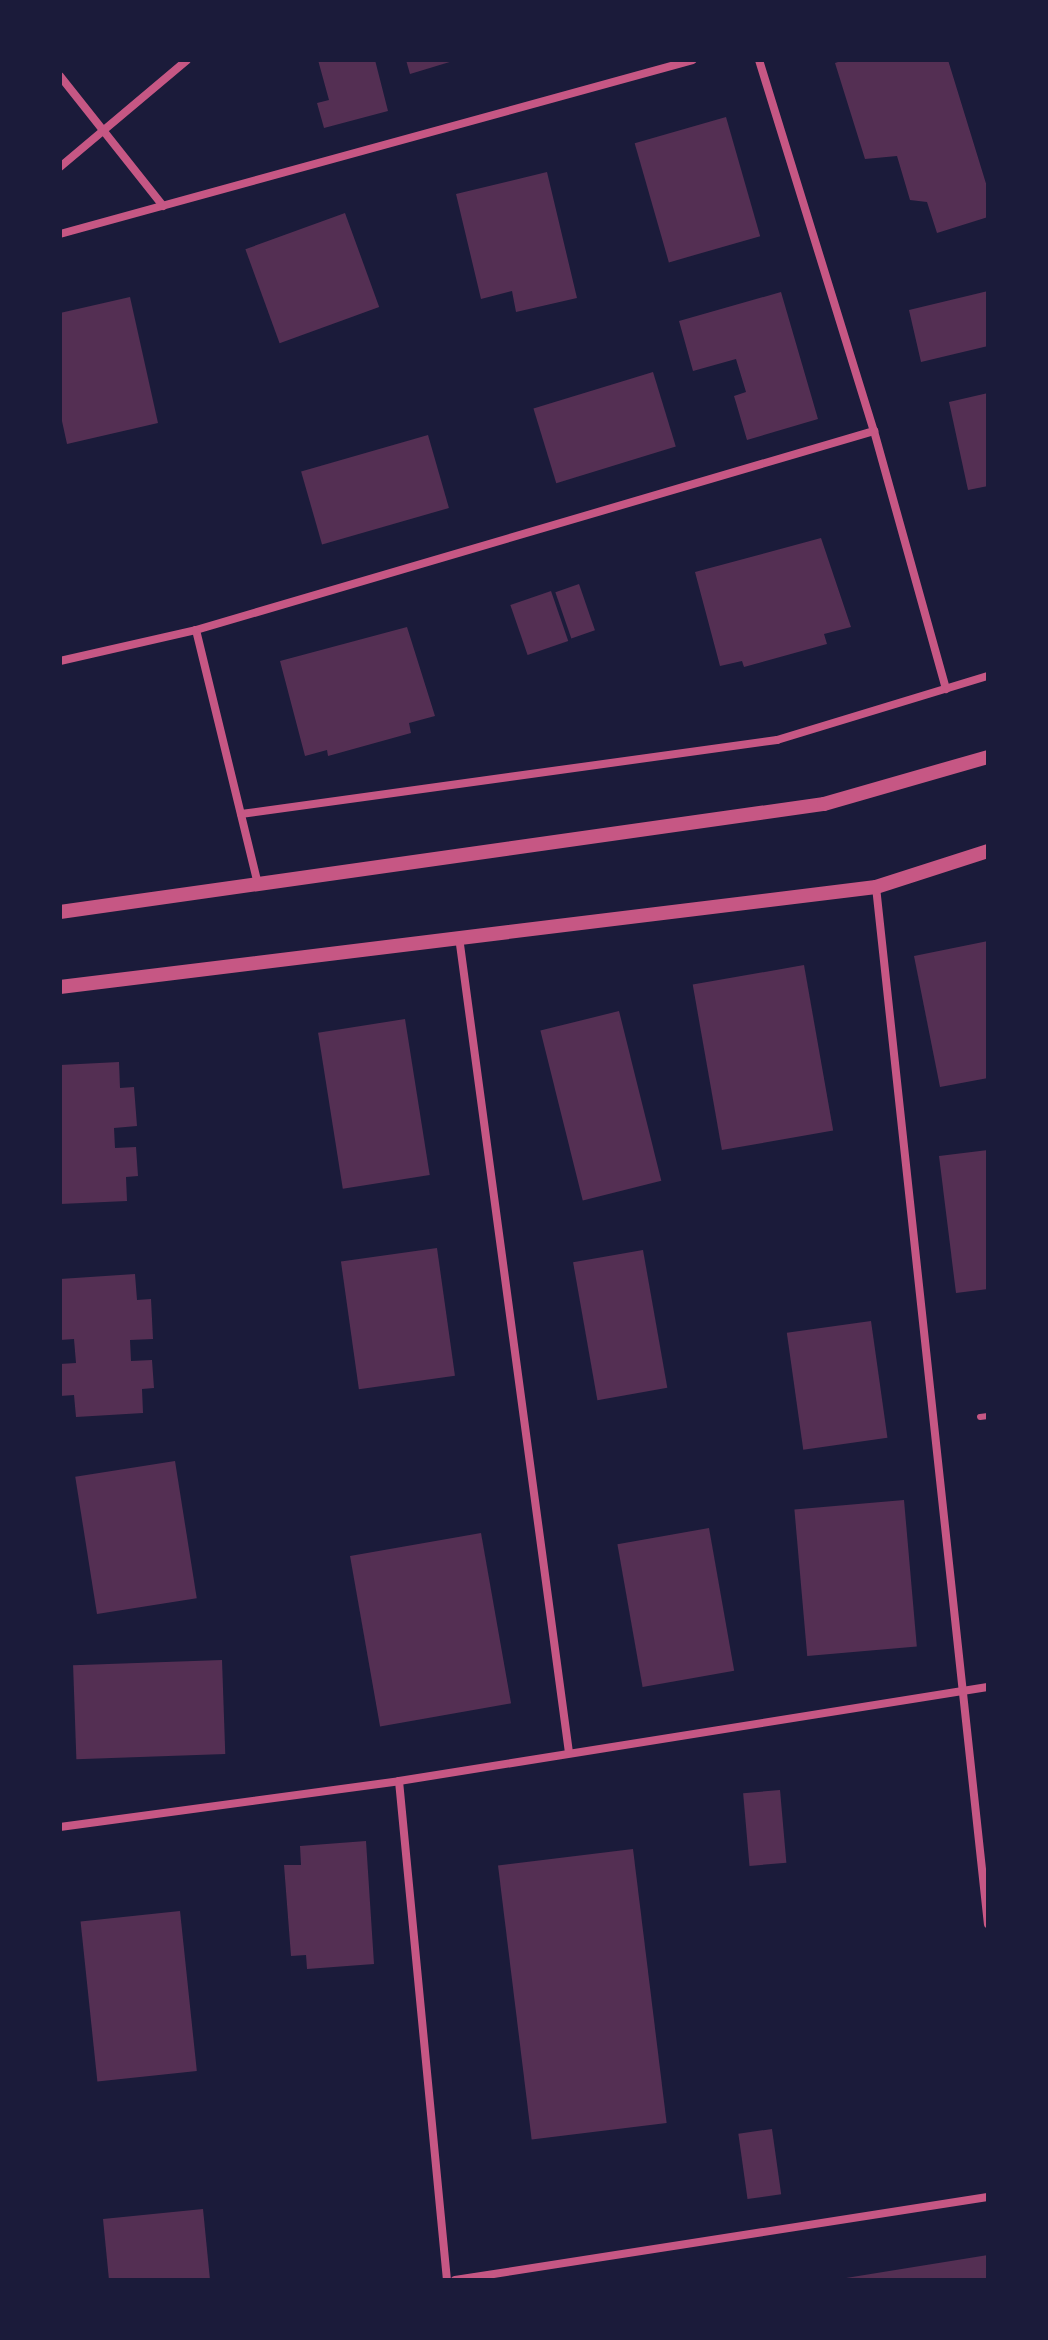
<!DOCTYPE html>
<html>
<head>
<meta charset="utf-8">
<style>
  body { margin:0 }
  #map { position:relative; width:1048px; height:2340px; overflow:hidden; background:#1b1b3a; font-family:Ubuntu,sans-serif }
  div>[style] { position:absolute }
  .building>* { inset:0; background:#542f53; transform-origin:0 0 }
  .service>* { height:6px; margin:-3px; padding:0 3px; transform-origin:3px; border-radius:3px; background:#c65784 }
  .minor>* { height:8px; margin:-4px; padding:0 4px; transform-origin:4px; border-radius:4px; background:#c65784 }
  .tertiary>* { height:14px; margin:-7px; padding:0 7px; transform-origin:7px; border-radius:7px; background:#c65784 }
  span { translate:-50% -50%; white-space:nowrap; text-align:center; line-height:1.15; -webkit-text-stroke:6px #1b1b3a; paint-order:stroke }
  .frame { position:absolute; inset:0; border:62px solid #1b1b3a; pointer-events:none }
</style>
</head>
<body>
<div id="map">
  <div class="building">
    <i style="clip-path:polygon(318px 60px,375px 60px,388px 111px,324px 128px,317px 103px,329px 100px)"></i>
    <i style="clip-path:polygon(406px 60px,453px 60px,453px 61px,410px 74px)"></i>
    <i style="clip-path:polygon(844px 60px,948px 60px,988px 190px,988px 217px,937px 233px,927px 202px,910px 200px,897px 156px,865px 159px,835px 63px)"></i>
    <i style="left:726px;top:117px;width:124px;height:95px;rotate:74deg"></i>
    <i style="clip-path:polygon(547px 172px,577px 298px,516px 312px,512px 291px,481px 299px,456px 194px)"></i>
    <i style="left:345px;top:213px;width:100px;height:106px;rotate:70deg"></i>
    <i style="clip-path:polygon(988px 291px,988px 346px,921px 362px,909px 310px)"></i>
    <i style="clip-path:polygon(781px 292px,818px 419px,747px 440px,734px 396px,746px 392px,736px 359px,693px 371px,679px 321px)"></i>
    <i style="clip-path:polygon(130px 297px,158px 423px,67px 444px,60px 412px,60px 313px)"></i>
    <i style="left:653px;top:372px;width:78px;height:125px;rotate:73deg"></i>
    <i style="clip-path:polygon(988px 393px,988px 486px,968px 490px,949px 402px)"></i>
    <i style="left:428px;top:435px;width:76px;height:132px;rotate:74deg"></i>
    <i style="clip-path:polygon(821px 538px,851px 627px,824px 634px,827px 644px,744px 667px,742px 661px,720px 666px,695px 572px)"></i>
    <i style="left:579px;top:584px;width:49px;height:25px;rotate:71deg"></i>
    <i style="left:551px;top:591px;width:53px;height:43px;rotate:71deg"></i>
    <i style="clip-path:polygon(407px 627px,435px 716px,409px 723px,411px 733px,328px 756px,327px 750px,305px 756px,280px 661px)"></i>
    <i style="clip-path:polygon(988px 941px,988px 1078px,940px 1087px,914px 956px)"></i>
    <i style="left:804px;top:965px;width:168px;height:113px;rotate:80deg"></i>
    <i style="left:619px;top:1011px;width:175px;height:81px;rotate:76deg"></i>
    <i style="left:405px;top:1019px;width:158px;height:88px;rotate:81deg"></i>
    <i style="clip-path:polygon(119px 1062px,120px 1088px,134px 1087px,137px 1126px,114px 1128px,115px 1148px,136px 1147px,138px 1176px,126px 1177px,127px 1201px,60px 1204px,60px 1065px)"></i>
    <i style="clip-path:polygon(988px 1150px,988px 1289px,956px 1293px,939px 1156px)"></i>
    <i style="left:437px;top:1248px;width:129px;height:97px;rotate:82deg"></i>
    <i style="left:643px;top:1250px;width:140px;height:71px;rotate:80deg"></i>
    <i style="clip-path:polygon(135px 1274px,137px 1300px,151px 1299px,153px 1339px,130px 1340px,131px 1361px,152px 1360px,154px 1388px,142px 1389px,143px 1413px,76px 1417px,74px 1395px,60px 1396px,60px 1364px,76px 1363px,74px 1339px,60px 1340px,60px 1279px)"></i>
    <i style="left:871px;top:1321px;width:118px;height:85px;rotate:82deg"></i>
    <i style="left:175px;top:1461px;width:139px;height:101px;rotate:81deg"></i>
    <i style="left:904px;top:1500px;width:147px;height:110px;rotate:85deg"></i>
    <i style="left:709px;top:1528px;width:145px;height:93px;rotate:80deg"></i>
    <i style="left:481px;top:1533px;width:173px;height:133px;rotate:80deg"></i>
    <i style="left:222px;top:1660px;width:94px;height:149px;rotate:88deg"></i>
    <i style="left:780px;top:1790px;width:73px;height:37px;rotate:85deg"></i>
    <i style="clip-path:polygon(366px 1841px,374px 1964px,307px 1969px,306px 1955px,291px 1956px,284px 1865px,301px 1865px,300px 1846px)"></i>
    <i style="left:633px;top:1849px;width:276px;height:136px;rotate:83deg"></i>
    <i style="left:180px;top:1911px;width:161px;height:100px;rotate:84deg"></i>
    <i style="left:772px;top:2129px;width:66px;height:34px;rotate:82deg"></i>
    <i style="clip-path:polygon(203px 2209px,210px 2280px,109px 2280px,103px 2219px)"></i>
    <i style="clip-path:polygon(988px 2255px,988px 2280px,846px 2280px,846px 2278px)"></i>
  </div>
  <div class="service">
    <i style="left:980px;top:1417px;width:8px;rotate:-7deg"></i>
  </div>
  <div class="minor">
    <i style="left:759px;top:60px;width:388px;rotate:72.8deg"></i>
    <i style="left:874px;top:431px;width:268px;rotate:74.4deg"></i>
    <i style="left:60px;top:76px;width:166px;rotate:51.6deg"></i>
    <i style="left:60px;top:167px;width:166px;rotate:-40.1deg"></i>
    <i style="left:60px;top:234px;width:656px;rotate:-15.37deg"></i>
    <i style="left:196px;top:630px;width:261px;rotate:76.3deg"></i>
    <i style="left:60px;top:661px;width:139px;rotate:-12.8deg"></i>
    <i style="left:196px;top:630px;width:707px;rotate:-16.36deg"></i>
    <i style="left:241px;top:814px;width:541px;rotate:-7.86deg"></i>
    <i style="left:777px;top:740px;width:220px;rotate:-16.9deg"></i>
    <i style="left:876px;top:887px;width:1043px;rotate:83.84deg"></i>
    <i style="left:459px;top:937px;width:823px;rotate:82.32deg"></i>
    <i style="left:399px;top:1781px;width:501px;rotate:84.51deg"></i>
    <i style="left:60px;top:1827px;width:342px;rotate:-7.7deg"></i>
    <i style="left:399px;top:1781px;width:596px;rotate:-9.07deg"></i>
    <i style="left:455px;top:2280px;width:539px;rotate:-8.85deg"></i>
  </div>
  <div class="tertiary">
    <i style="left:60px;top:912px;width:772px;rotate:-8.05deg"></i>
    <i style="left:824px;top:804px;width:171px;rotate:-16deg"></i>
    <i style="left:60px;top:987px;width:822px;rotate:-6.99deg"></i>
    <i style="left:876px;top:887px;width:118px;rotate:-17.8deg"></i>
  </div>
  <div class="frame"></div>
</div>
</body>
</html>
